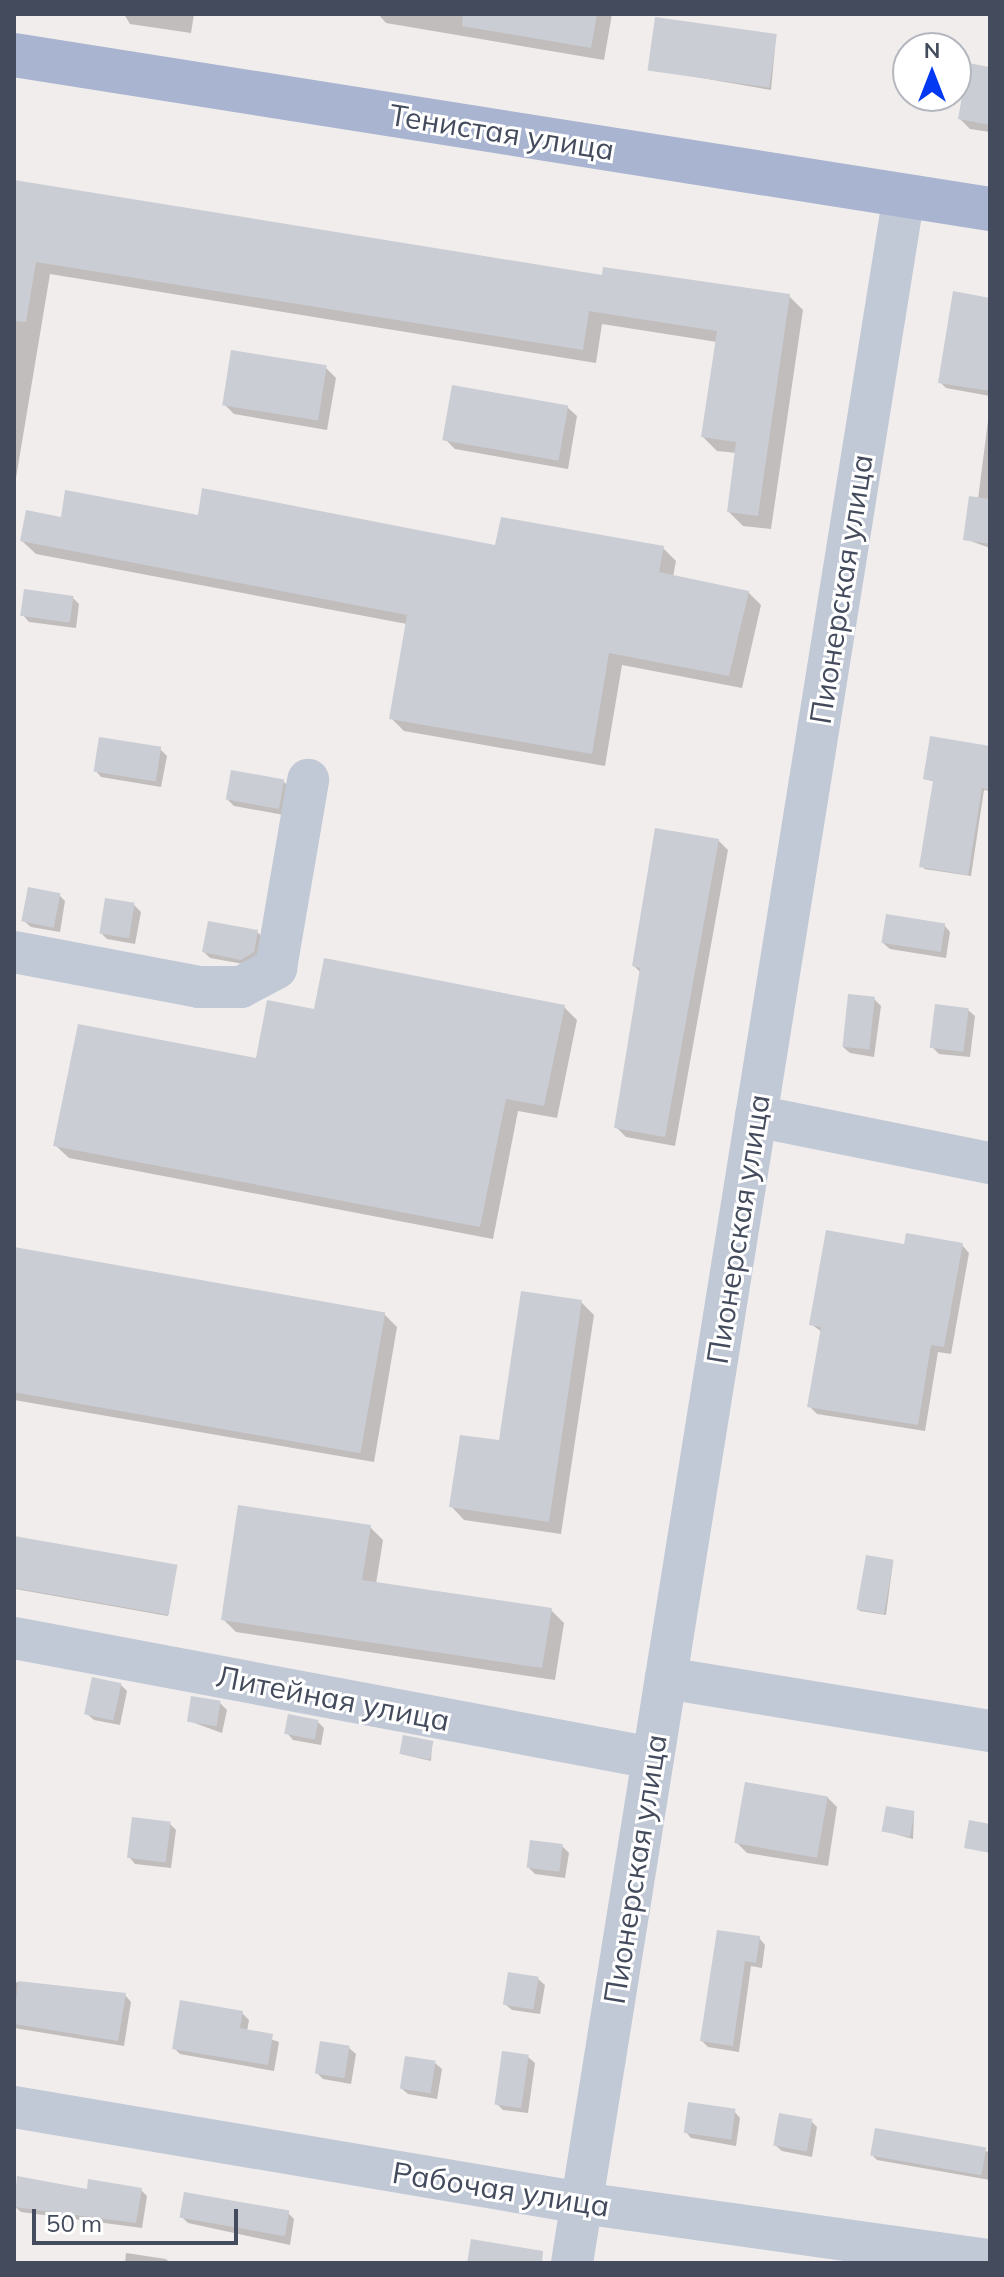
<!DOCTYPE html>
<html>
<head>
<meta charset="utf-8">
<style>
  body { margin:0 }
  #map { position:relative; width:1004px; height:2277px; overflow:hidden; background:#f0edec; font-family:Mulish,sans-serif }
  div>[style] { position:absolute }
  .shadow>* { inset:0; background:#0003; transform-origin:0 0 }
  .building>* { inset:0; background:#cbcdd5; transform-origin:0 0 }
  .minor>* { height:42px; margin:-21px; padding:0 21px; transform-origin:21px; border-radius:21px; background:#c1c8d6 }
  .major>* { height:44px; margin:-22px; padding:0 22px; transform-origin:22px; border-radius:22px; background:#a8b4d0 }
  span { translate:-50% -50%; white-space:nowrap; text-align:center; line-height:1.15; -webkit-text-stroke:6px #fff; paint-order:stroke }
  .street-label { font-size:30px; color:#434b5c }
  .frame { position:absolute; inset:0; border:16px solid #434b5c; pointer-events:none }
  .north { position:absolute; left:892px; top:32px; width:80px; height:80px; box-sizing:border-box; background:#fff; border:2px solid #b4b7be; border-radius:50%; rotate:0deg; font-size:22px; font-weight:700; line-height:32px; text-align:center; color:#434b5c }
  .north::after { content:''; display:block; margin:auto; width:28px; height:36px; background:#0339f3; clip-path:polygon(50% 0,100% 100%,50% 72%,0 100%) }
  .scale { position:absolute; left:32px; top:2209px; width:206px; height:36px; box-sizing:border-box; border:4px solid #434b5c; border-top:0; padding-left:10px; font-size:24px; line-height:28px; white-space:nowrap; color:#434b5c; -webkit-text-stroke:6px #fff; paint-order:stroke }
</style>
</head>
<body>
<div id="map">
  <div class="shadow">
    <i style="clip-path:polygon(124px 14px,194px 14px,191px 33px,130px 24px)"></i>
    <i style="clip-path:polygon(378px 14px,612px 14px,604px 60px,386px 23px)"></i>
    <i style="clip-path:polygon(776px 37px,771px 90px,649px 69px)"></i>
    <i style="clip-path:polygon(990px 69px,990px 132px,970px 129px,960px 119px)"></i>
    <i style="clip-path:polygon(14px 182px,604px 277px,789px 296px,803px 310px,771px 529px,743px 526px,729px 512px,737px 453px,717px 451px,703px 437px,717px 342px,602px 324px,596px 363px,50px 274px,14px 490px)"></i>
    <i style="clip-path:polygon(990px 300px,990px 396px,946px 388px,940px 382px)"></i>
    <i style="clip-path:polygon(326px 368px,336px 378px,327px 430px,234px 414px,224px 404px)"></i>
    <i style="clip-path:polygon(567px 407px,577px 416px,568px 469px,455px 449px,445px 439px)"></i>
    <i style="clip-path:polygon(988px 421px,990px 421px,990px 548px,965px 539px,978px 499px)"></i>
    <i style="clip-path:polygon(199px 517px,496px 547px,663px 548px,676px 561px,673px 577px,748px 592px,761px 605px,742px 688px,622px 665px,605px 766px,404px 731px,391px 718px,407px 624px,36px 554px,22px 541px,63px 519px)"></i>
    <i style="clip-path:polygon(73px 598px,79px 604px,76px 628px,29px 622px,23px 615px)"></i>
    <i style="clip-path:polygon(990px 748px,990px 791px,984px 790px,971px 876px,924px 869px,935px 782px,925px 779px)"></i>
    <i style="clip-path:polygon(160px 749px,167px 756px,161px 787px,101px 777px,95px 770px)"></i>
    <i style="clip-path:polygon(283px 781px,289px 787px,284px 815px,234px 806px,228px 800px)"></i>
    <i style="clip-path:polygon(718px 840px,728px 850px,675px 1146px,626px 1137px,616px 1127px,641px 973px,634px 966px)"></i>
    <i style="clip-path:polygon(59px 895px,65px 901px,60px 932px,31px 927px,24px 921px)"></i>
    <i style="clip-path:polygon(134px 905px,141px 912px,135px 944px,107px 939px,101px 933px)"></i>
    <i style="clip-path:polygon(944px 925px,950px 932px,946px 958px,890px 949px,883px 943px)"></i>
    <i style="clip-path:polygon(257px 932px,264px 938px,260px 959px,249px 965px,210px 958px,204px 952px)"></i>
    <i style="clip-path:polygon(874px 999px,881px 1006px,874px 1057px,850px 1053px,843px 1047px)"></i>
    <i style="clip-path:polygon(564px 1007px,577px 1020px,557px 1118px,518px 1111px,493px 1239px,69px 1158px,55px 1145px,257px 1061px,316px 1011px)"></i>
    <i style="clip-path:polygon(968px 1010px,975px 1016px,970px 1057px,939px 1054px,933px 1048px)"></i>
    <i style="clip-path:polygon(962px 1245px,969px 1253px,951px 1354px,938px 1352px,925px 1431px,817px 1414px,809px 1406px,822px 1332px,811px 1324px,906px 1247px)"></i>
    <i style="clip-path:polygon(14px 1249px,384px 1314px,397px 1327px,374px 1462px,14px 1400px)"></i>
    <i style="clip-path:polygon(581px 1302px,594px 1315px,561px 1534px,464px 1520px,451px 1506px,500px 1443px)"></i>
    <i style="clip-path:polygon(370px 1527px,383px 1540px,376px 1584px,551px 1610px,564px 1623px,555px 1680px,236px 1632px,223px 1619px)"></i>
    <i style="left:14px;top:1538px;width:165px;height:50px;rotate:10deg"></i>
    <i style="clip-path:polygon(893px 1562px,886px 1615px,860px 1611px,857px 1608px)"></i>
    <i style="clip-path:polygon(120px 1684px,127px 1691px,120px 1725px,94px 1720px,87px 1714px)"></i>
    <i style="clip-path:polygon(220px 1703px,227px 1710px,222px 1733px,189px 1721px)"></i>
    <i style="clip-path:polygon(317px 1721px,324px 1728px,321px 1745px,293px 1740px,287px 1733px)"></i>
    <i style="clip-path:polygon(432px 1743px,431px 1761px,401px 1754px)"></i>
    <i style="clip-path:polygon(827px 1797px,837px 1807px,828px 1866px,747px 1853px,737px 1843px)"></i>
    <i style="clip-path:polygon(914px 1813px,913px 1839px,884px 1831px)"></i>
    <i style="clip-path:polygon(170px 1824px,176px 1830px,171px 1868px,135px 1864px,129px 1857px)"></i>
    <i style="clip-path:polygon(562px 1846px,569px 1853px,565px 1878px,535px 1874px,528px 1867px)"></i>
    <i style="clip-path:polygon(719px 1933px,759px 1938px,765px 1945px,762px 1968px,751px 1966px,739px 2052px,708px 2047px,702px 2041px)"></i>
    <i style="clip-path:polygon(538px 1979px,545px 1985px,540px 2014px,512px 2010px,505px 2004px)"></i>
    <i style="clip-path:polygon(14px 1982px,125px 1995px,131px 2002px,124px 2046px,14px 2028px)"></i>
    <i style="clip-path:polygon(242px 2013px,249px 2020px,247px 2031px,279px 2042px,274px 2071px,180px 2054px,174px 2048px)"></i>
    <i style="clip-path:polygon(349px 2048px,356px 2054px,351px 2084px,323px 2079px,317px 2073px)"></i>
    <i style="clip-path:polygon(528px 2057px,535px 2063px,528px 2113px,503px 2110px,496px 2103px)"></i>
    <i style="clip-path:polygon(435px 2063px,442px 2069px,437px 2099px,408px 2094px,401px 2088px)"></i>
    <i style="clip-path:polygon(734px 2111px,740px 2118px,736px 2146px,691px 2138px,685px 2131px)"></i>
    <i style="clip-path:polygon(811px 2121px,817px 2127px,812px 2157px,782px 2151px,775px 2145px)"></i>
    <i style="clip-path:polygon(877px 2131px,990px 2152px,990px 2180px,877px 2160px,872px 2155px)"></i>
    <i style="clip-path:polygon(141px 2190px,147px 2196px,142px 2228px,21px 2212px,14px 2206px,88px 2191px)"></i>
    <i style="clip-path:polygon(288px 2213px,294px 2219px,290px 2245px,188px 2223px,182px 2217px)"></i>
    <i style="clip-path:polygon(126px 2253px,166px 2259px,170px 2263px,125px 2263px)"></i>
  </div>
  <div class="building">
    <i style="clip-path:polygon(463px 14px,597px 14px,591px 48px,462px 26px)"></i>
    <i style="left:655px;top:17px;width:123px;height:54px;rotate:8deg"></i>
    <i style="clip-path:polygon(968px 63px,990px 67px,990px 125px,958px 119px)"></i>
    <i style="clip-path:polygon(14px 180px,602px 275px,603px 267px,790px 294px,758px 516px,727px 512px,736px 442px,701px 437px,717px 331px,589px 311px,583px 350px,36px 262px,26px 322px,14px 321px)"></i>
    <i style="clip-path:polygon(953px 291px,990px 298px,990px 391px,938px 383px)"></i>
    <i style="left:231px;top:350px;width:97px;height:56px;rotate:9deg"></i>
    <i style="left:452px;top:385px;width:118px;height:56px;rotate:10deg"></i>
    <i style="clip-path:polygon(202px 488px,495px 545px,501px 517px,664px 546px,659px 572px,749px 591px,729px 676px,609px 653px,592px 754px,389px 719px,407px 615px,20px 541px,26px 510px,61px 517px,65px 490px,198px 515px)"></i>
    <i style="clip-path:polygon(969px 496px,990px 499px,990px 544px,963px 540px)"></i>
    <i style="left:24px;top:589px;width:50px;height:27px;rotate:8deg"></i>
    <i style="clip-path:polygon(930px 736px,990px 746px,990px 790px,982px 788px,968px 875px,919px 867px,933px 781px,923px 779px)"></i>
    <i style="left:99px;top:737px;width:63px;height:35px;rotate:9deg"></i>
    <i style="left:231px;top:770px;width:54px;height:30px;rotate:10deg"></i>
    <i style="clip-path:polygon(655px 828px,719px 839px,665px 1137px,614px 1128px,640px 968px,632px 966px)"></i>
    <i style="left:28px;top:887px;width:33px;height:35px;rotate:11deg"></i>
    <i style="left:105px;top:898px;width:30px;height:36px;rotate:9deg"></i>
    <i style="left:886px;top:914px;width:60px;height:29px;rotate:9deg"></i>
    <i style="clip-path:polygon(208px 921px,258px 930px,254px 952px,241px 960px,202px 952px)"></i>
    <i style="clip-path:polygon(324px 958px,565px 1005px,544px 1106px,506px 1099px,480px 1227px,53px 1146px,78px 1024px,256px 1058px,267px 1000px,314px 1009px)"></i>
    <i style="left:848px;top:994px;width:27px;height:53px;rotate:6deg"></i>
    <i style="left:935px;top:1004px;width:34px;height:44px;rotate:7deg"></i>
    <i style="clip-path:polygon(826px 1230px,904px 1244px,906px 1233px,963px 1243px,944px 1347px,931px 1345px,918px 1425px,807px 1407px,821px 1327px,809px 1325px)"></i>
    <i style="left:14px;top:1247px;width:377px;height:143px;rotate:10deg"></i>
    <i style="clip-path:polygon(521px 1291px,582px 1300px,549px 1522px,449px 1507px,460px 1435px,499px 1440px)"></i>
    <i style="clip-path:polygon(238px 1505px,371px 1525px,362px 1580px,552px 1608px,542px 1668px,221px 1620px)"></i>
    <i style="left:14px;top:1536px;width:166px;height:51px;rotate:10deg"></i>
    <i style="left:866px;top:1555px;width:28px;height:55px;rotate:10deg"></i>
    <i style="left:92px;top:1677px;width:30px;height:38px;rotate:12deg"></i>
    <i style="left:191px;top:1696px;width:30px;height:26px;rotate:9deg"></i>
    <i style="left:288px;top:1714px;width:31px;height:20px;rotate:11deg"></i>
    <i style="left:403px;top:1735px;width:31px;height:19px;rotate:11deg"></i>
    <i style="left:745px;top:1782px;width:84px;height:62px;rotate:10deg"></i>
    <i style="left:886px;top:1806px;width:29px;height:26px;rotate:10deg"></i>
    <i style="left:132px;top:1817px;width:39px;height:41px;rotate:7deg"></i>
    <i style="clip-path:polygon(969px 1820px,990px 1824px,990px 1853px,964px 1848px)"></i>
    <i style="left:530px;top:1840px;width:33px;height:28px;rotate:7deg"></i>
    <i style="clip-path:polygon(717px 1930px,760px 1936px,756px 1963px,745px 1961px,733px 2046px,700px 2041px)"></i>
    <i style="left:508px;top:1972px;width:31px;height:33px;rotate:9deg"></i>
    <i style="clip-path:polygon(18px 1981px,126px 1993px,118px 2041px,14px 2024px)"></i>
    <i style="clip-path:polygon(180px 2000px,243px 2011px,240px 2028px,273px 2034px,268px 2065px,172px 2049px)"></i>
    <i style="left:320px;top:2041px;width:30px;height:33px;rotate:9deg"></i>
    <i style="left:502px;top:2051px;width:27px;height:54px;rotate:8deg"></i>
    <i style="left:405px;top:2056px;width:31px;height:33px;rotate:9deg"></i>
    <i style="left:688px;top:2102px;width:48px;height:31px;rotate:8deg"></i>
    <i style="left:779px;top:2113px;width:34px;height:33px;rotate:10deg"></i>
    <i style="left:875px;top:2128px;width:113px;height:28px;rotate:10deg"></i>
    <i style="clip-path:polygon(17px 2176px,87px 2189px,88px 2179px,142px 2188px,136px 2223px,14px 2207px)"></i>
    <i style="left:184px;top:2192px;width:107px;height:26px;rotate:10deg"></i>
    <i style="clip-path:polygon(471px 2239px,543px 2251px,542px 2263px,467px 2263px)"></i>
  </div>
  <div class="minor">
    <i style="left:14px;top:952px;width:188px;rotate:10.7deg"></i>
    <i style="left:199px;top:987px;width:42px"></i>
    <i style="left:241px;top:987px;width:40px;rotate:-28deg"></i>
    <i style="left:276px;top:968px;width:191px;rotate:-80.3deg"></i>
    <i style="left:756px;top:1116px;width:239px;rotate:11.4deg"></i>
    <i style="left:14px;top:1638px;width:650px;rotate:10.64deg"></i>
    <i style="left:666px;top:1678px;width:328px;rotate:9.3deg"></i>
    <i style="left:14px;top:2107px;width:576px;rotate:9.59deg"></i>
    <i style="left:582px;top:2203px;width:412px;rotate:8deg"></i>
    <i style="left:572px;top:2263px;width:2094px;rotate:-80.88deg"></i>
  </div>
  <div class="major">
    <i style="left:14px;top:55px;width:988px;rotate:8.97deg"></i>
  </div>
  <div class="street-label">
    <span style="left:502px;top:132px;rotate:9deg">Тенистая улица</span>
    <span style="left:841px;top:589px;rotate:-81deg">Пионерская улица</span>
    <span style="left:738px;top:1229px;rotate:-81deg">Пионерская улица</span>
    <span style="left:333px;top:1698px;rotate:11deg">Литейная улица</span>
    <span style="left:635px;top:1869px;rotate:-81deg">Пионерская улица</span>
    <span style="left:501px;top:2189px;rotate:9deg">Рабочая улица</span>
  </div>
  <div class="frame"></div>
  <div class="north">N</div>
  <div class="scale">50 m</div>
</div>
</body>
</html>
